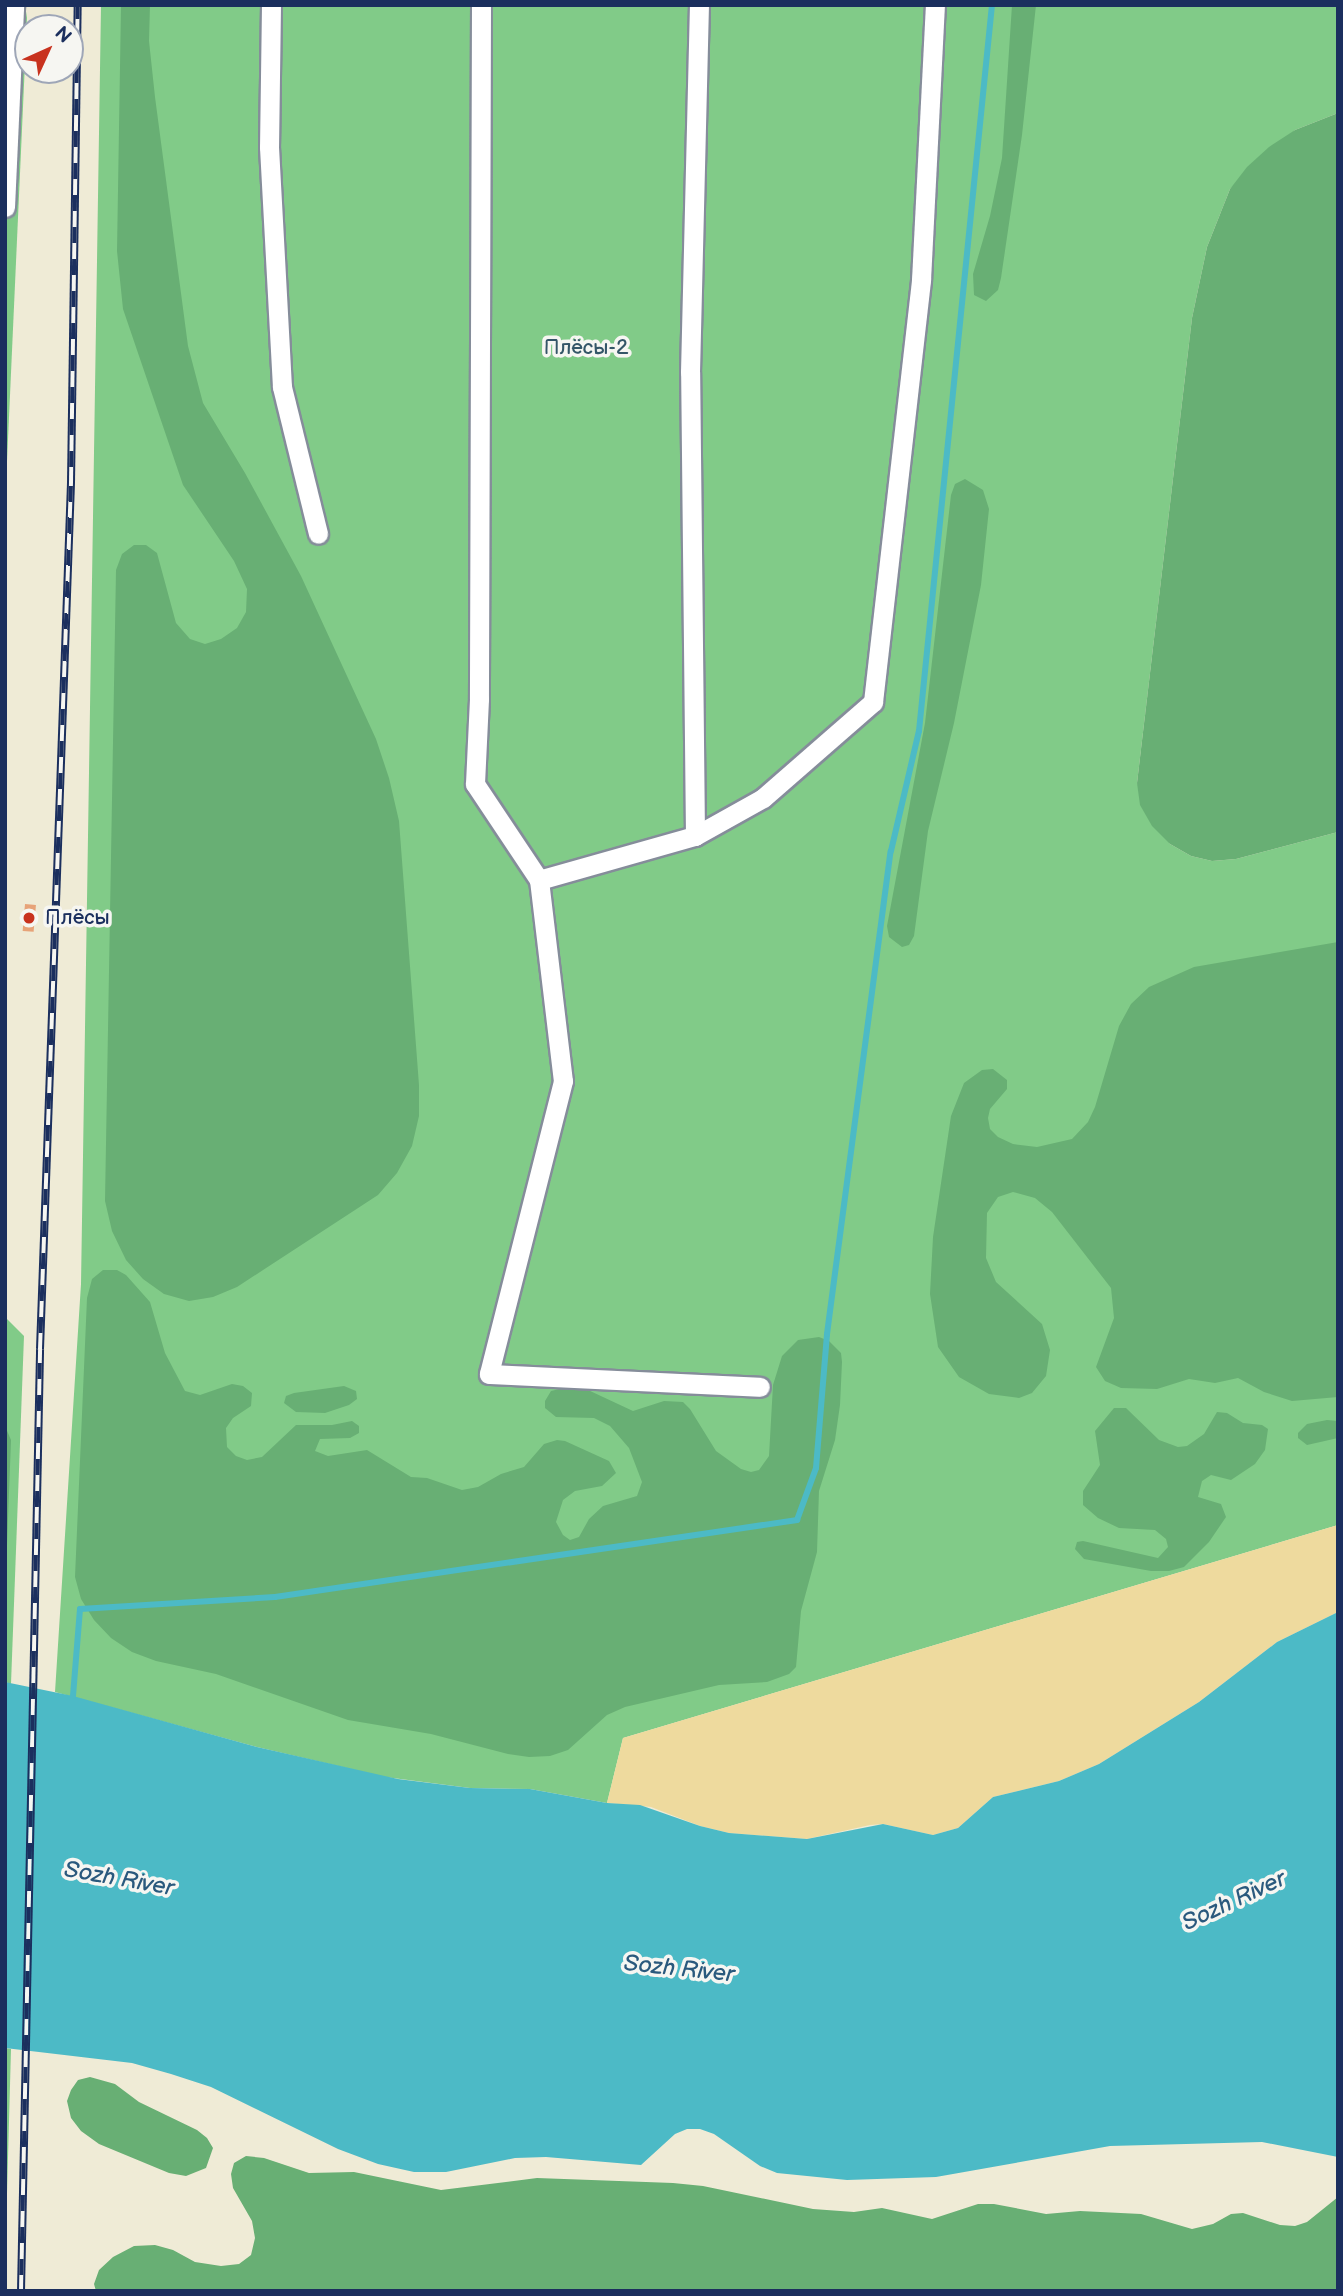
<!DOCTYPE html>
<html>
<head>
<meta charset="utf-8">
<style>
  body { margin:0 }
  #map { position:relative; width:1343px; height:2296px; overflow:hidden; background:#efebd6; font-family:"Balsamiq Sans",sans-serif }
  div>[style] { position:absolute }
  .green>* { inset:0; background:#81cb88 }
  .forest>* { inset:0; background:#68af74 }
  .sand>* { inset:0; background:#eeda9e }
  .water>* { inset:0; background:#4cbac6 }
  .stream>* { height:6px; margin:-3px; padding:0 3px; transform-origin:3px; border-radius:3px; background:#4cbac6 }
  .building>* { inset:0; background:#e7a378; transform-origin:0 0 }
  .roads { filter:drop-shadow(2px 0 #858d9a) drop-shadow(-2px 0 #858d9a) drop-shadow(0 2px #858d9a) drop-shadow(0 -2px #858d9a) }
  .minor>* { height:19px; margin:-9.5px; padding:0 9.5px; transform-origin:9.5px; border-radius:9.5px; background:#fff }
  .rail>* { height:8px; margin-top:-4px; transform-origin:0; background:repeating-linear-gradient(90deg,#f6f6f2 0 16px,#1b2f5e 0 32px); box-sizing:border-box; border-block:2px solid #1b2f5e }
  .dots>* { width:19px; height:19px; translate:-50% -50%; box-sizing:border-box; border:4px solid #f6f6f2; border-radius:50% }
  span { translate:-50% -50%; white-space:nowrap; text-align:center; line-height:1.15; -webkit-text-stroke:7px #f6f6f2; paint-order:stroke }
  .park-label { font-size:21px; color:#345668 }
  .poi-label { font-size:21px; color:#1b2f5e }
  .left { translate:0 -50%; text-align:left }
  .water-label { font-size:23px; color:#2a597d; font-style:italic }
  .frame { position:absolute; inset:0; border:7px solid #1b2f5e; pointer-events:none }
  .north { position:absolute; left:14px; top:14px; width:70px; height:70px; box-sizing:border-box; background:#f6f6f2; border:2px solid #9ea6b7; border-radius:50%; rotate:45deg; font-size:19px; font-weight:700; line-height:28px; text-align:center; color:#1b2f5e }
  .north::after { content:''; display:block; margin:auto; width:24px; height:32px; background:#c8321e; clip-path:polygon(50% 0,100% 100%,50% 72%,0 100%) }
</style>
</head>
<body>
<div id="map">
  <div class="green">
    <i style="clip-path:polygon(5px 5px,25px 5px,27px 18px,5px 506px)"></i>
    <i style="clip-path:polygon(101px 5px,1338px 5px,1338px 113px,1295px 130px,1230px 189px,1207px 247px,1192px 318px,1137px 783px,1170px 844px,1191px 856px,1212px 861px,1236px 859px,1338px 832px,1338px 1525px,623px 1738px,607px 1803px,530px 1789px,470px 1788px,385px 1777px,257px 1747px,55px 1692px,81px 1284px)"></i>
    <i style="clip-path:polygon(5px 1317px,24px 1336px,11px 1684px,5px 1682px)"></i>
    <i style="clip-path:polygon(5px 2048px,11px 2049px,5px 2266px)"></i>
  </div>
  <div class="forest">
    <i style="clip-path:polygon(121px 5px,150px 5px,149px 41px,155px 97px,188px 346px,203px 403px,245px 473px,301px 576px,376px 739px,389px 778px,399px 821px,419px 1085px,419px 1116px,412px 1146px,397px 1173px,378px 1195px,237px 1287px,213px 1297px,189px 1301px,164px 1294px,143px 1279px,126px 1260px,112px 1231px,105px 1201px,116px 570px,122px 554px,134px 545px,146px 545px,157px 553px,176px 623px,190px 639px,205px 644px,221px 639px,237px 628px,246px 612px,247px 589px,234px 561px,183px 485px,123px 309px,117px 251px)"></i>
    <i style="clip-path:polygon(1012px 5px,1036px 5px,1022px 135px,1001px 278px,998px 290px,986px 301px,974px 295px,973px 274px,990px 216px,1002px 158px)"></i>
    <i style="clip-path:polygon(1338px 113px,1338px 832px,1236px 859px,1212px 861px,1191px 856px,1170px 844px,1152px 826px,1140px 805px,1137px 783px,1192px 318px,1207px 247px,1230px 189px,1247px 167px,1269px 147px,1295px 130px)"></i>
    <i style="clip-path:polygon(965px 479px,983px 490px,989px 509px,981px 585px,954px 723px,928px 831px,914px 936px,909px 945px,902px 947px,889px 937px,887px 926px,925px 723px,951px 495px,955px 484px)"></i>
    <i style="clip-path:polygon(1338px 942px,1338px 1397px,1292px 1401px,1264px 1392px,1238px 1378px,1215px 1383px,1189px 1379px,1157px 1389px,1121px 1388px,1105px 1381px,1096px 1367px,1114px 1318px,1111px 1288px,1052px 1212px,1035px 1198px,1013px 1192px,998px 1197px,987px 1213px,986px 1258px,996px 1282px,1042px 1324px,1050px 1350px,1046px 1376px,1032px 1393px,1019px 1398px,989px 1394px,959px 1377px,938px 1347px,930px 1294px,933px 1237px,951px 1116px,964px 1083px,982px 1070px,993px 1069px,1007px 1080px,1007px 1089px,990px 1109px,988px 1118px,990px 1129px,998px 1137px,1013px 1144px,1037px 1147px,1072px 1139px,1088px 1122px,1095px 1107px,1119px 1026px,1131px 1004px,1149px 987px,1194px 967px)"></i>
    <i style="clip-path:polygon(103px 1270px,117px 1270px,126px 1275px,150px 1302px,165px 1353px,185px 1391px,200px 1395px,232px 1384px,243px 1386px,252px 1393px,251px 1406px,233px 1418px,226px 1428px,227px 1447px,236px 1456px,247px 1460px,262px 1457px,296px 1425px,332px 1425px,352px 1421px,359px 1426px,359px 1433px,350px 1438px,320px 1439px,315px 1451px,328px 1456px,367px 1450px,411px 1477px,427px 1478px,462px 1490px,478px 1487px,501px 1474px,524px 1467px,544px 1444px,557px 1440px,565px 1441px,609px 1461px,616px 1473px,602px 1486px,575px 1491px,563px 1500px,556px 1522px,563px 1535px,570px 1540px,579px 1537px,589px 1519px,603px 1506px,637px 1496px,642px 1482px,629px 1448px,610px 1426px,594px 1418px,556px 1417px,545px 1408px,545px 1401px,551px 1391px,568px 1387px,588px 1390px,633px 1411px,664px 1401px,683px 1402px,690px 1409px,716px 1451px,741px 1469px,751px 1472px,759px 1470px,769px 1456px,773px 1385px,782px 1356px,798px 1340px,819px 1337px,829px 1341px,841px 1353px,842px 1362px,840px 1405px,835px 1440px,819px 1491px,817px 1552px,801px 1611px,796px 1667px,789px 1674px,767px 1682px,719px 1685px,625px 1707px,607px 1715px,568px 1750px,550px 1756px,529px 1757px,508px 1754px,431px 1734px,348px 1720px,216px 1674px,156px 1661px,132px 1652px,111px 1638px,94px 1620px,81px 1599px,75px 1577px,87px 1298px,92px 1279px)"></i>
    <i style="clip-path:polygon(344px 1386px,356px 1391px,357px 1399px,349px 1405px,325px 1413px,296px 1412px,284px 1403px,286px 1396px,294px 1393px)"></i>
    <i style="clip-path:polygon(1114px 1408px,1126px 1408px,1159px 1440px,1178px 1447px,1187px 1446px,1204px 1434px,1217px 1412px,1227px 1413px,1243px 1423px,1262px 1425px,1268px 1429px,1265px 1450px,1255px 1464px,1231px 1480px,1211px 1475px,1202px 1481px,1198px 1497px,1221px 1504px,1226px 1517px,1209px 1542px,1184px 1567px,1169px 1571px,1151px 1571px,1084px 1559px,1075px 1549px,1077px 1542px,1083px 1541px,1158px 1558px,1168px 1547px,1166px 1539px,1155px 1530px,1119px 1528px,1098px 1518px,1083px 1505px,1083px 1491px,1100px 1465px,1095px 1431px)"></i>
    <i style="clip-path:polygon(1327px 1420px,1338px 1421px,1338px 1438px,1307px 1445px,1298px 1438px,1298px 1433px,1307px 1424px)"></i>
    <i style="clip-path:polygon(5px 1426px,11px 1440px,5px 1598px)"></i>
    <i style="clip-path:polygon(90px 2077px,115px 2084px,139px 2102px,197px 2130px,207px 2138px,213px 2148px,206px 2168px,186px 2176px,169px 2173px,99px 2144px,81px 2131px,71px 2118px,67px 2101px,71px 2090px,78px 2080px)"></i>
    <i style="clip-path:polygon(246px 2156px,264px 2158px,309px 2173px,354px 2172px,441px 2190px,537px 2178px,673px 2183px,703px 2186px,813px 2209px,854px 2212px,882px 2208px,932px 2219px,978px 2204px,994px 2204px,1046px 2214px,1080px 2211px,1141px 2214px,1192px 2229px,1213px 2224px,1231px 2214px,1243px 2213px,1280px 2225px,1295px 2226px,1307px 2222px,1338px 2197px,1338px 2291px,96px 2291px,94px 2284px,99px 2270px,113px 2257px,134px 2246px,155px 2245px,173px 2250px,195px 2262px,221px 2266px,239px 2264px,251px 2255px,255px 2238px,252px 2221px,233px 2188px,231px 2174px,234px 2163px)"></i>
  </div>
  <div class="sand">
    <i style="clip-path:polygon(1338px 1525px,1338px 1612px,1277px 1642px,1199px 1702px,1099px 1764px,1059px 1781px,993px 1797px,958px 1828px,933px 1835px,883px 1824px,870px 1825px,807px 1839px,729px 1833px,700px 1826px,651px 1807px,607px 1803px,623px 1738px)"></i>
  </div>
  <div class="water">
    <i style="clip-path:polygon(1338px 1612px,1338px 2157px,1262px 2142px,1110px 2146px,936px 2177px,847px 2180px,777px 2173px,760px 2166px,714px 2134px,700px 2129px,687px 2129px,675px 2134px,641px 2165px,546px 2157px,515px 2158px,446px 2172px,414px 2172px,378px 2164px,338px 2149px,211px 2087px,171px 2074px,132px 2063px,5px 2048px,5px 1682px,73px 1696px,257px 1747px,398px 1779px,470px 1788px,530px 1789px,607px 1803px,640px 1805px,700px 1826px,729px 1833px,807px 1839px,883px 1824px,933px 1835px,958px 1828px,993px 1797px,1059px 1781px,1099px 1764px,1199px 1702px,1277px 1642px)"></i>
  </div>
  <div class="stream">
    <i style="left:73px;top:1696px;width:87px;rotate:-85.4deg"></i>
    <i style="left:80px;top:1609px;width:195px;rotate:-3.5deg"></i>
    <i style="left:275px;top:1597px;width:528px;rotate:-8.39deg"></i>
    <i style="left:797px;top:1520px;width:55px;rotate:-69.9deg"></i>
    <i style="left:816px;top:1468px;width:134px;rotate:-85.3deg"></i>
    <i style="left:827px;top:1334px;width:487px;rotate:-82.5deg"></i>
    <i style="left:891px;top:851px;width:123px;rotate:-76.9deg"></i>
    <i style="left:919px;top:731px;width:730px;rotate:-84.26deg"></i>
  </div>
  <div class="building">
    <i style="left:25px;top:904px;width:11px;height:27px;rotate:5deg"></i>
  </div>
  <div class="roads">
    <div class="minor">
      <i style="left:271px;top:5px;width:142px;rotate:90.8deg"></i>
      <i style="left:269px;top:147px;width:240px;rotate:86.9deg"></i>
      <i style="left:282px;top:387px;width:151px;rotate:76.2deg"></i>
      <i style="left:481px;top:5px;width:694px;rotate:90.17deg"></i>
      <i style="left:479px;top:699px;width:85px;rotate:92.7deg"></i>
      <i style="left:475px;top:784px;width:115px;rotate:56.3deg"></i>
      <i style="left:539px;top:880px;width:202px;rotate:83.2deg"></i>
      <i style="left:563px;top:1081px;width:302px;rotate:104.2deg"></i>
      <i style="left:489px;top:1374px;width:271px;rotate:2.7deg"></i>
      <i style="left:5px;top:207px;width:202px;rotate:-87.4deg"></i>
      <i style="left:695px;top:836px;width:464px;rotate:-90.6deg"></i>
      <i style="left:690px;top:372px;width:367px;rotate:-88.6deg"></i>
      <i style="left:539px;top:880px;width:162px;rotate:-15.8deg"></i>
      <i style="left:695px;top:836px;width:78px;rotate:-29.2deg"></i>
      <i style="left:763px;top:798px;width:146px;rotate:-41.1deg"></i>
      <i style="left:873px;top:702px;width:425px;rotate:-83.5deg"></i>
      <i style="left:921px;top:280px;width:275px;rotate:-87.1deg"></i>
    </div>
  </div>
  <div class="rail">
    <i style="left:21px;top:2291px;width:942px;rotate:-88.84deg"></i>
    <i style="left:40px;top:1349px;width:867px;rotate:-87.95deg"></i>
    <i style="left:71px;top:483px;width:478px;rotate:-89.2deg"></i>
  </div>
  <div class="dots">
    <i style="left:29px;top:918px;background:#c8321e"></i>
  </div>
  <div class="park-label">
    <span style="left:586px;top:348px">Плёсы-2</span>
  </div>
  <div class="poi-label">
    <span class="left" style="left:45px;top:918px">Плёсы</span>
  </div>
  <div class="water-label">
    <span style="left:119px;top:1879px;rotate:10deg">Sozh River</span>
    <span style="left:1234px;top:1901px;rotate:-25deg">Sozh River</span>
    <span style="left:679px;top:1969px;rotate:6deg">Sozh River</span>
  </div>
  <div class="frame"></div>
  <div class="north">N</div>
</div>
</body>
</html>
